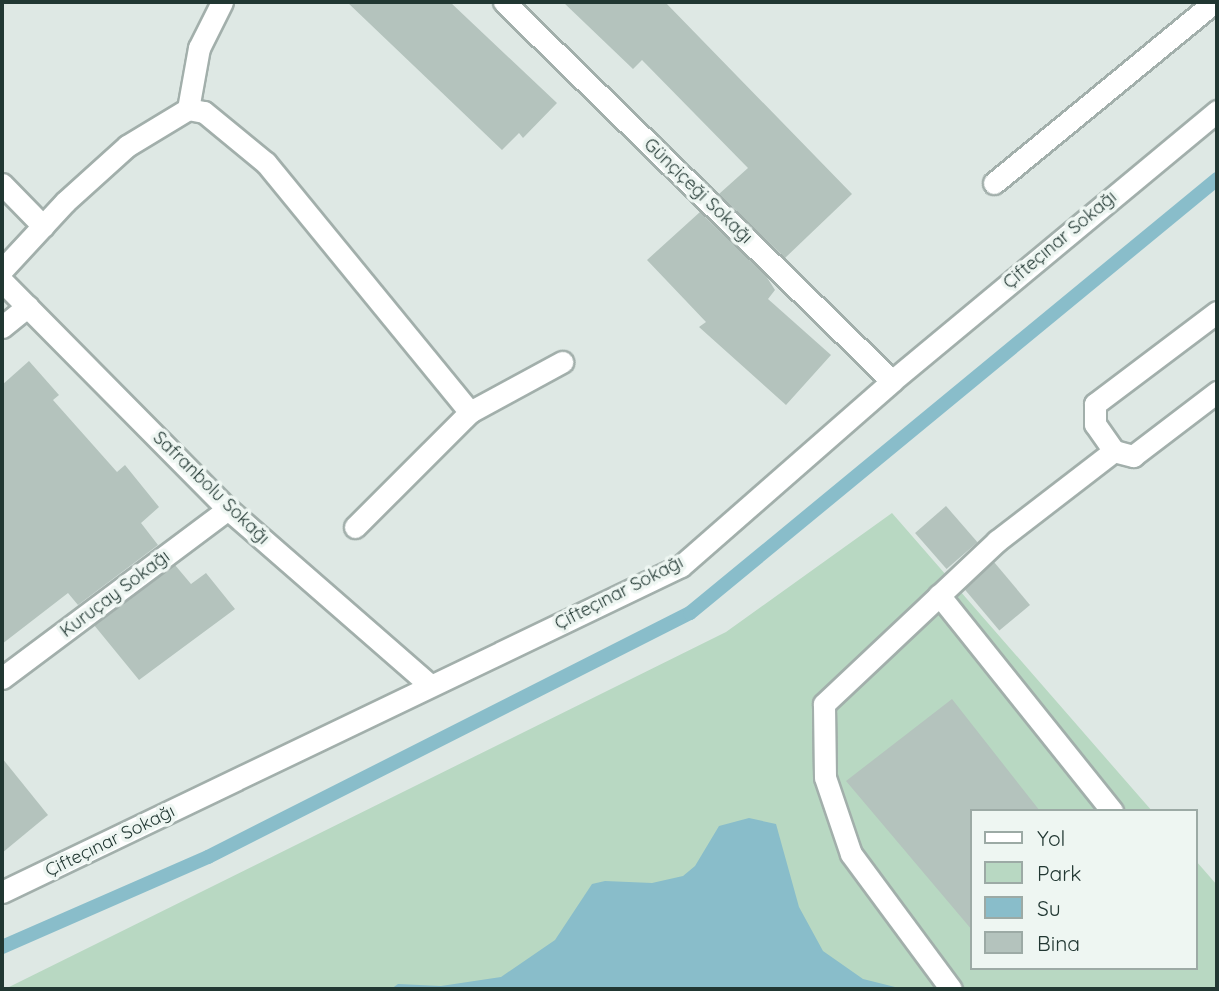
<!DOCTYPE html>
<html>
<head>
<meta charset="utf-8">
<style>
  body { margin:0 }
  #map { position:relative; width:1219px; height:991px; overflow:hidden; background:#dee8e4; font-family:Quicksand,sans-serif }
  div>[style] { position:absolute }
  .green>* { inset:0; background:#b8d8c2 }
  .water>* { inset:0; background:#89bdca }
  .stream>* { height:14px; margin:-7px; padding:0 7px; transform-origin:7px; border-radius:7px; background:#89bdca }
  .building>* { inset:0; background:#b4c3bd; transform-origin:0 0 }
  .roads { filter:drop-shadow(2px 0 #a2afab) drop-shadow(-2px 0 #a2afab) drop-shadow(0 2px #a2afab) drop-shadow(0 -2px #a2afab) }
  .minor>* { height:21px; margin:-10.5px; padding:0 10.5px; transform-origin:10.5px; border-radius:10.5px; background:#fff }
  span { translate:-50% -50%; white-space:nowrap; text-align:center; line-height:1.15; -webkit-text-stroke:7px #eef6f2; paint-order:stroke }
  .street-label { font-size:18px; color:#213732 }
  .frame { position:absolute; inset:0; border:4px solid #213732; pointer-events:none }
  .legend { position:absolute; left:970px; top:809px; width:228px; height:161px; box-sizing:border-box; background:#eef6f2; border:2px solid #9caaa5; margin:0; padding:9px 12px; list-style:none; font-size:21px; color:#213732 }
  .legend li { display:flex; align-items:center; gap:14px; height:35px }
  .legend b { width:35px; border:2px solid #9caaa5 }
</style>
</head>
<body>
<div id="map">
  <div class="green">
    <i style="clip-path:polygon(892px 513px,1152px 811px,972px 811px,972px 968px,1196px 968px,1196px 861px,1217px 885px,1217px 989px,5px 989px,726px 632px)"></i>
  </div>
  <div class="water">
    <i style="clip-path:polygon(749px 818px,776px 824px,799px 907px,823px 951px,863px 979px,903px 989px,391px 989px,398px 984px,441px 986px,501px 977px,555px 940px,592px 884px,605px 881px,652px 883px,683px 876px,695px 866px,719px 826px)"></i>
  </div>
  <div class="stream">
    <i style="left:2px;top:947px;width:225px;rotate:-23.6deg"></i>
    <i style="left:208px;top:857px;width:540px;rotate:-26.85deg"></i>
    <i style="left:690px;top:613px;width:683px;rotate:-39.47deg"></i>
  </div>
  <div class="building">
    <i style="clip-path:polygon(347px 2px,450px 2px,557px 103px,523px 138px,519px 133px,502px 150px)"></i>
    <i style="clip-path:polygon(563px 2px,665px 2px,852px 194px,785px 258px,719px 194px,748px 168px,642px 60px,633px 69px)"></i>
    <i style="clip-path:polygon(700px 212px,766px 276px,775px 290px,768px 299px,831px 355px,786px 405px,699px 327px,706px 322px,647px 260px)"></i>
    <i style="clip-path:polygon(29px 361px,59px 395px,53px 400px,117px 472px,125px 465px,159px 507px,141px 523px,158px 545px,78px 605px,68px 593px,2px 644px,2px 385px)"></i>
    <i style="left:946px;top:506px;width:48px;height:41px;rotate:49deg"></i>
    <i style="left:994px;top:562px;width:56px;height:40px;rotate:50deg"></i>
    <i style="clip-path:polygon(175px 565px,191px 584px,206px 573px,235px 609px,139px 680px,94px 625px)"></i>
    <i style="clip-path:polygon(952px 699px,1040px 811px,972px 811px,972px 930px,846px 781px)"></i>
    <i style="clip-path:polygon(2px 758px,48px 815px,2px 853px)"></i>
  </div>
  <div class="roads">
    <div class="minor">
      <i style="left:504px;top:2px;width:542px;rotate:44.33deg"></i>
      <i style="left:188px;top:109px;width:62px;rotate:-79.8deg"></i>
      <i style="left:199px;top:48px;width:51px;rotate:-63.4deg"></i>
      <i style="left:994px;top:183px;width:285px;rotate:-39.4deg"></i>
      <i style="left:2px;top:184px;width:59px;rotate:45.7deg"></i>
      <i style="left:2px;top:270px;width:93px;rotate:-47.2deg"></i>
      <i style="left:65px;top:202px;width:84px;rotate:-42.1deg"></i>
      <i style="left:127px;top:146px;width:71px;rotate:-31.2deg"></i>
      <i style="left:188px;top:109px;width:16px;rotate:11deg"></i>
      <i style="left:204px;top:112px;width:80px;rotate:39.4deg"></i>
      <i style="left:266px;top:163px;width:322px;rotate:50.7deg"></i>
      <i style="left:2px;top:281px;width:321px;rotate:45.3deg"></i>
      <i style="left:228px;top:509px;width:268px;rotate:41.1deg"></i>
      <i style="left:1217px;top:312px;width:153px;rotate:143deg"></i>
      <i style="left:1095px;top:404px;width:20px;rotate:90deg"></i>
      <i style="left:1095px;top:424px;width:33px;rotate:55deg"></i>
      <i style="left:1114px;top:451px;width:20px;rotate:15deg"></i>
      <i style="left:1133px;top:456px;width:106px;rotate:-37.3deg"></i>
      <i style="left:2px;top:327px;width:33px;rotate:-39deg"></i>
      <i style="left:355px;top:527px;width:163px;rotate:-45deg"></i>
      <i style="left:470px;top:412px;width:105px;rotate:-28.5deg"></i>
      <i style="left:939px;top:595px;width:277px;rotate:51.3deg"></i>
      <i style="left:2px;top:678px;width:282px;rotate:-36.8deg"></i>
      <i style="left:2px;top:892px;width:753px;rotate:-25.65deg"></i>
      <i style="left:681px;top:566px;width:281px;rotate:-41.2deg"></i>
      <i style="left:892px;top:381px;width:423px;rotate:-39.7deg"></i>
      <i style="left:951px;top:989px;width:168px;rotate:-126.5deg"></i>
      <i style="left:851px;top:854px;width:81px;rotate:-108.7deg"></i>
      <i style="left:825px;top:777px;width:73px;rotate:-90.8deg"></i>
      <i style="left:824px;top:704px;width:238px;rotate:-43.3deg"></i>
      <i style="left:997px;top:541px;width:148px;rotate:-37.6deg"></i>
    </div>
  </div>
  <div class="street-label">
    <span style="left:698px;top:191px;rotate:44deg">Günçiçeği Sokağı</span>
    <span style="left:1060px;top:240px;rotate:-40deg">Çifteçınar Sokağı</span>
    <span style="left:211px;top:488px;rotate:44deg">Safranbolu Sokağı</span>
    <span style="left:619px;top:593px;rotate:-27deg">Çifteçınar Sokağı</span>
    <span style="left:115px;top:594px;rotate:-37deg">Kuruçay Sokağı</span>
    <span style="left:110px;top:841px;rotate:-26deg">Çifteçınar Sokağı</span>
  </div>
  <div class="frame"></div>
  <ul class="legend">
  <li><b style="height:9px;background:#fff"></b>Yol</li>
  <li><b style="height:19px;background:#b8d8c2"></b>Park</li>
  <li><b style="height:19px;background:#89bdca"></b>Su</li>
  <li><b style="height:19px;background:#b4c3bd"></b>Bina</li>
  </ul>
</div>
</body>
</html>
